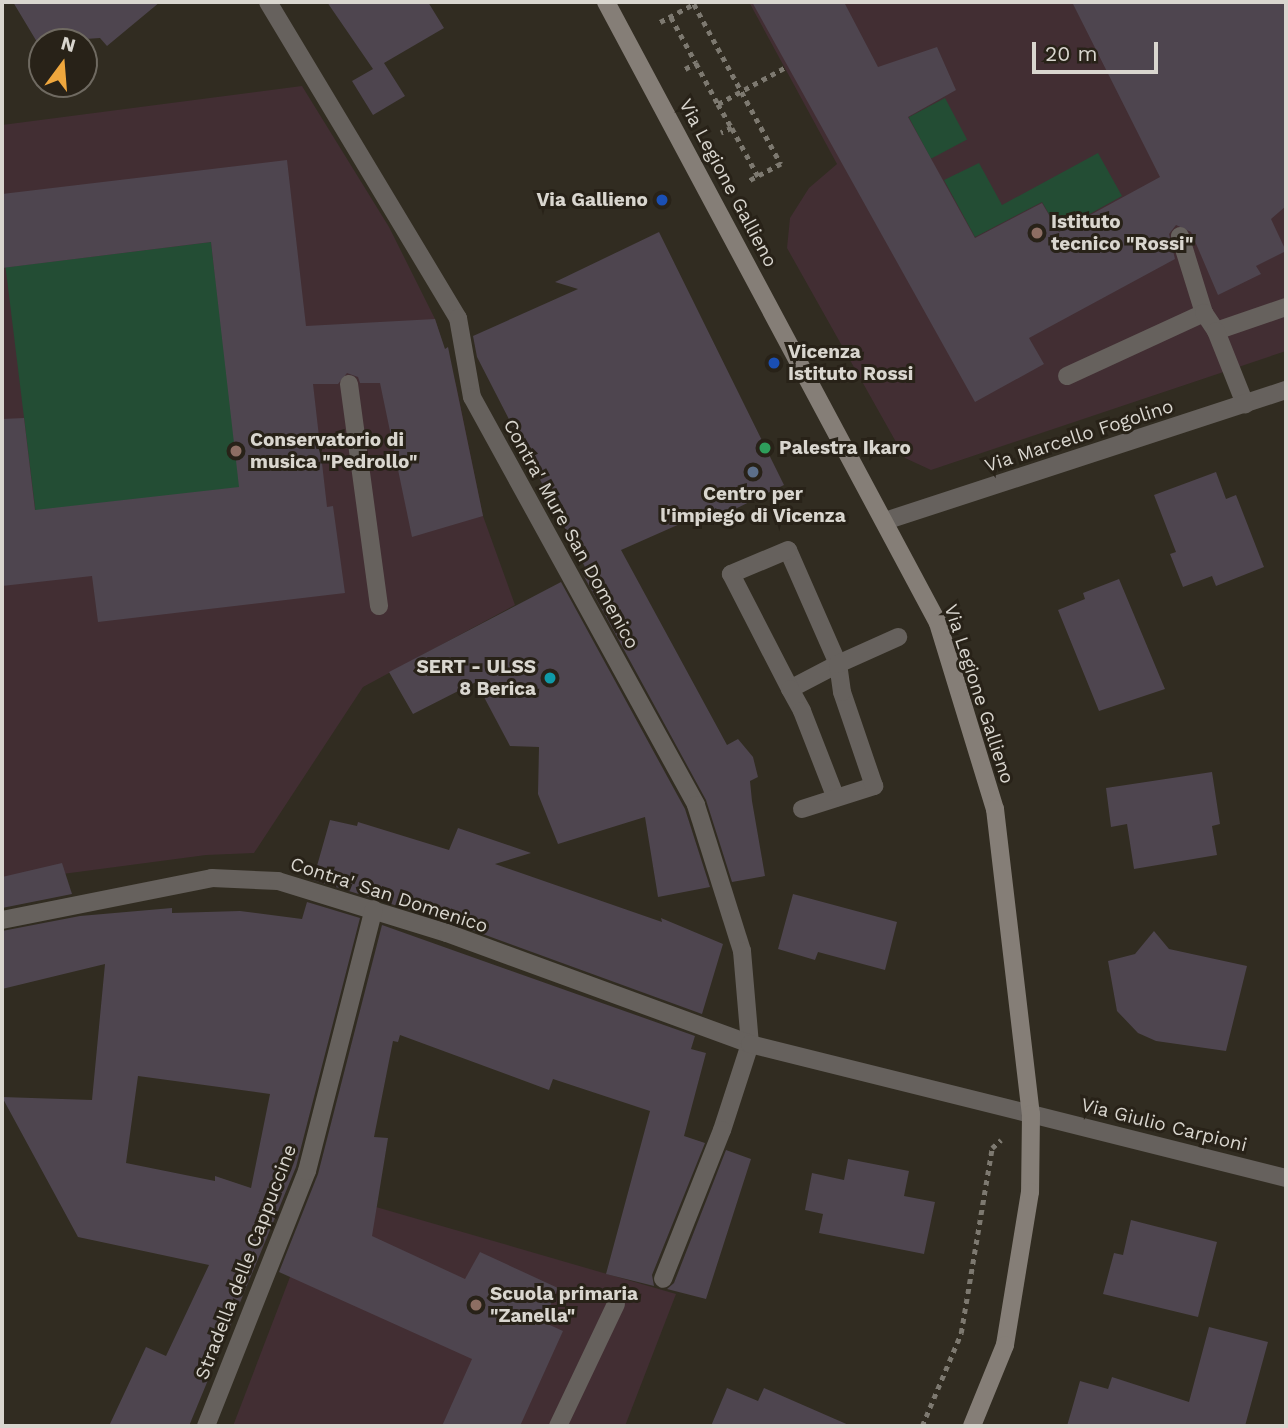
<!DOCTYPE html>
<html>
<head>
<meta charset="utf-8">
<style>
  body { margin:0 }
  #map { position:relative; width:1288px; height:1428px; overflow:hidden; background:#312c21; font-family:"Work Sans",sans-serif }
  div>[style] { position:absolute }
  .education>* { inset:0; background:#422e33 }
  .green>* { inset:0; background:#234d34; transform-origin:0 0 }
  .building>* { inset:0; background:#4e454f }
  .path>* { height:4.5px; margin-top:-2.25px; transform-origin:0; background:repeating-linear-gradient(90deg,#7d7970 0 5px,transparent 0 10px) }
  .service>* { height:18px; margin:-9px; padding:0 9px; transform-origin:9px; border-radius:9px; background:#66615d }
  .minor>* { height:18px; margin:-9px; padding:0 9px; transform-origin:9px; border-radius:9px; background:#66615d }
  .tertiary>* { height:18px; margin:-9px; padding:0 9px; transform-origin:9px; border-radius:9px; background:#66615d }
  .secondary>* { height:18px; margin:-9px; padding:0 9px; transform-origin:9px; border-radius:9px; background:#857e77 }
  .dots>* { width:19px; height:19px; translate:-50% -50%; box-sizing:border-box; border:4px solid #282218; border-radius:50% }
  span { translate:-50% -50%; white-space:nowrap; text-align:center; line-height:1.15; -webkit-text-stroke:6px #282218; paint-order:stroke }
  .street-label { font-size:19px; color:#d9d6cf }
  .poi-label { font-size:19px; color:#d9d6cf; font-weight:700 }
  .right { translate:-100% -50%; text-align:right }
  .left { translate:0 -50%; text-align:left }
  .frame { position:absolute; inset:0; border:4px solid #d9d6cf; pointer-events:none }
  .north { position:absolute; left:28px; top:28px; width:70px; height:70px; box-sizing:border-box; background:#282218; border:2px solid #6f6a61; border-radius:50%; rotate:16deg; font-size:19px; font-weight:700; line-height:28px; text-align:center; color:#d9d6cf }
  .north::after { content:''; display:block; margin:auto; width:24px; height:32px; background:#efa73d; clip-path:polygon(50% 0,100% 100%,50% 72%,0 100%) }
  .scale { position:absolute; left:1032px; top:42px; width:126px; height:32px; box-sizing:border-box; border:4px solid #d9d6cf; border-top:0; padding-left:9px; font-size:21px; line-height:24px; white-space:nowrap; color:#d9d6cf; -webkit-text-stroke:5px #282218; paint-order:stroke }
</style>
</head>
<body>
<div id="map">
  <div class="education">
    <i style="clip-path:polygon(749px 2px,1286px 2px,1286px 351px,931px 470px,905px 458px,787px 248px,790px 218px,809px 188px,837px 164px)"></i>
    <i style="clip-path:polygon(302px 86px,389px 227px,435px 319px,456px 385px,483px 516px,515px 605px,363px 687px,254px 853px,206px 855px,2px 882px,2px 125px)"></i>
    <i style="clip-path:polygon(376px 1207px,676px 1294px,625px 1426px,233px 1426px,290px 1277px)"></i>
  </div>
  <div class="green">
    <i style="left:945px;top:98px;width:47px;height:41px;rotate:62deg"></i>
    <i style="clip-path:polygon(1098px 153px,1122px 196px,1059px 231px,1042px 202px,975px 237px,944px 180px,979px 163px,1002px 205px)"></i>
    <i style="left:211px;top:242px;width:247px;height:207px;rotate:83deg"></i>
  </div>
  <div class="building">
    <i style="clip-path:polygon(13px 2px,160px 2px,107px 46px,100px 38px,42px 42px,40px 47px)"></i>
    <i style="clip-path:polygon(327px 2px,428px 2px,444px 28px,384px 63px,405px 96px,373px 115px,352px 81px,373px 69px)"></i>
    <i style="clip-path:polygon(752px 2px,844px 2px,878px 67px,937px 47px,956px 90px,908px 117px,975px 238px,1042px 203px,1059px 232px,1160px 177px,1072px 2px,1286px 2px,1286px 206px,1271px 219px,1286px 251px,1256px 266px,1261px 274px,1218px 295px,1191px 232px,1176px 225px,1169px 234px,1175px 259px,1029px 338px,1044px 364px,975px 402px)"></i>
    <i style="clip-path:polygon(287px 160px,306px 326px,435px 319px,445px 349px,448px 347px,483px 516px,412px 537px,380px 383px,360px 383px,358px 377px,347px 373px,338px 384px,313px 384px,327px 507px,333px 506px,345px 593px,98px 622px,92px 576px,2px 586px,2px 419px,24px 418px,35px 510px,239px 487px,211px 242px,2px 268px,2px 194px)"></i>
    <i style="clip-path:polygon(659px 232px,784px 485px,721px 516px,716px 508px,621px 550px,727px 745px,738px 739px,753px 757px,758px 777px,750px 781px,752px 801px,765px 876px,732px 882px,706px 800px,581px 571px,586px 569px,477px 357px,473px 336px,578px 289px,555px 282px)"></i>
    <i style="clip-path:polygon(1216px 472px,1226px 499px,1236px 495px,1264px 567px,1216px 586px,1212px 576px,1183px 587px,1170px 554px,1176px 552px,1154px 495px)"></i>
    <i style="clip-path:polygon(1119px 579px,1165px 689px,1099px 711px,1058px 610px,1085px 599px,1083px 593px)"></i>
    <i style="clip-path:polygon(561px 582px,685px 809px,710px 887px,658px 897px,645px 817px,558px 844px,538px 794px,539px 747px,510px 746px,476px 682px,413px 714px,389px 672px)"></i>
    <i style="clip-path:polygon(1212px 772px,1220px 824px,1212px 826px,1217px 855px,1134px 869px,1127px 824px,1111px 827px,1106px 788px)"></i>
    <i style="clip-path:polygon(330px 820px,357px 826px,358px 822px,449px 850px,458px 828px,531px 853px,495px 864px,662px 922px,661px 918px,723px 944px,702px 1014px,450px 922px,313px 880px)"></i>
    <i style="clip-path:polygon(62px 863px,72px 894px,2px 908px,2px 877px)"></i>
    <i style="clip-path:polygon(793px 894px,897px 922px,885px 970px,818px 952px,815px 960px,778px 949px)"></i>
    <i style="clip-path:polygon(evenodd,307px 902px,360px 918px,296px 1167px,189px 1426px,109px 1426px,146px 1347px,166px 1356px,209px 1265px,78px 1237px,2px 1097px,92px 1100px,105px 964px,2px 989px,2px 931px,80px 916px,172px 908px,172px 913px,240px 911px,302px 919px,307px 902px,138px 1076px,270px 1094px,251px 1188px,215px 1176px,215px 1181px,126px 1163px,138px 1076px)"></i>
    <i style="clip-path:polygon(382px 925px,695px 1036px,691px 1049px,706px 1053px,684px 1136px,705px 1143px,652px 1275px,654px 1286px,606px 1274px,650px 1111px,553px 1079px,549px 1090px,400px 1035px,398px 1042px,393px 1041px,374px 1137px,388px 1138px,372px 1236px,465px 1279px,480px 1252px,558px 1288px,543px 1322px,563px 1331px,520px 1426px,442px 1426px,472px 1359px,279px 1272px,318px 1174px)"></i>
    <i style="clip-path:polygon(1154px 931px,1169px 949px,1247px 966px,1226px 1051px,1156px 1041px,1138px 1033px,1117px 1011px,1108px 961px,1135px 954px)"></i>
    <i style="clip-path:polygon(726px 1150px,751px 1159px,706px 1299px,667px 1289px,674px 1283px)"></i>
    <i style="clip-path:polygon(848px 1159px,909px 1171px,904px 1196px,935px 1202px,924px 1254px,819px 1233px,823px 1214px,805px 1210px,812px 1173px,844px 1180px)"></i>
    <i style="clip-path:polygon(1131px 1220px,1217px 1242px,1198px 1317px,1103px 1294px,1114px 1253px,1123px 1255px)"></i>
    <i style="clip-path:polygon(1209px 1327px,1268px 1342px,1245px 1426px,1067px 1426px,1080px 1381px,1108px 1389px,1112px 1377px,1189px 1402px)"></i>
    <i style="clip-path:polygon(727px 1388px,758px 1401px,764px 1388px,851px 1426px,711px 1426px)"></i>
  </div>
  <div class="path">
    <i style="left:671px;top:17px;width:52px;rotate:61.5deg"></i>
    <i style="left:660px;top:22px;width:38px;rotate:-28deg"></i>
    <i style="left:694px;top:4px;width:182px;rotate:61.5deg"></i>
    <i style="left:781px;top:164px;width:38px;rotate:152deg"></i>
    <i style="left:685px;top:69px;width:13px;rotate:-29deg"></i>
    <i style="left:696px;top:63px;width:47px;rotate:61.8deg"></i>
    <i style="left:718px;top:104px;width:77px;rotate:-28.6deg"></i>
    <i style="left:718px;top:104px;width:28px;rotate:60deg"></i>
    <i style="left:732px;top:128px;width:12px;rotate:156deg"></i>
    <i style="left:732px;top:128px;width:55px;rotate:61.6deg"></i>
    <i style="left:922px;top:1426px;width:101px;rotate:-67.2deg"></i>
    <i style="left:961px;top:1333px;width:188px;rotate:-80.5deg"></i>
    <i style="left:992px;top:1148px;width:12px;rotate:-42deg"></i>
  </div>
  <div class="service">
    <i style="left:1180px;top:236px;width:81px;rotate:72.7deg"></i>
    <i style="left:1216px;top:331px;width:74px;rotate:-18.9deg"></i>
    <i style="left:1067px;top:376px;width:151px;rotate:-24.7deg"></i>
    <i style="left:1204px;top:313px;width:22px;rotate:56deg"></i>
    <i style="left:1216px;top:331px;width:79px;rotate:68.3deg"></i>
    <i style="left:349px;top:384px;width:224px;rotate:82.3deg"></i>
    <i style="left:790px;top:689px;width:54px;rotate:-27.5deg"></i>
    <i style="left:838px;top:664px;width:124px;rotate:-113.7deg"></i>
    <i style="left:788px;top:550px;width:62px;rotate:157.2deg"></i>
    <i style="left:731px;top:574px;width:129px;rotate:62.8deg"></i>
    <i style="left:790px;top:689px;width:25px;rotate:61deg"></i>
    <i style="left:802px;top:711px;width:93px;rotate:68.7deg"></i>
    <i style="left:802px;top:809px;width:76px;rotate:-17.7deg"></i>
    <i style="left:874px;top:786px;width:99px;rotate:-108.8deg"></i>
    <i style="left:842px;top:692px;width:28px;rotate:-98deg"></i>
    <i style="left:838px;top:664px;width:66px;rotate:-24.2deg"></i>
    <i style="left:558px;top:1426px;width:135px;rotate:-64.6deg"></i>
  </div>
  <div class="minor">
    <i style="left:268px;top:2px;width:369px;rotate:59deg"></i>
    <i style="left:458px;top:318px;width:80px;rotate:80deg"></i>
    <i style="left:472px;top:397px;width:465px;rotate:61.2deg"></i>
    <i style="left:696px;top:805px;width:153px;rotate:72.5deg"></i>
    <i style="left:742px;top:951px;width:93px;rotate:85.1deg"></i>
    <i style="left:750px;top:1044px;width:90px;rotate:108deg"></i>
    <i style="left:722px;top:1130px;width:160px;rotate:111.6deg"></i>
    <i style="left:885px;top:521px;width:422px;rotate:-18.1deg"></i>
    <i style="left:2px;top:920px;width:214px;rotate:-11.3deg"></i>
    <i style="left:212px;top:878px;width:66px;rotate:2.6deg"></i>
    <i style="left:278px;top:881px;width:177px;rotate:17.1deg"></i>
    <i style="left:447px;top:933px;width:323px;rotate:20.1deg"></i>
    <i style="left:750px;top:1044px;width:290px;rotate:14deg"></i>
    <i style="left:206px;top:1426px;width:274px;rotate:-68.4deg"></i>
    <i style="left:307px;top:1171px;width:270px;rotate:-75.7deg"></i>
  </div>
  <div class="tertiary">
    <i style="left:1031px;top:1114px;width:263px;rotate:14.1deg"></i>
  </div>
  <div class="secondary">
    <i style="left:606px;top:2px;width:704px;rotate:61.87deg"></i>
    <i style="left:938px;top:623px;width:195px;rotate:73deg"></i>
    <i style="left:995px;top:809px;width:307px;rotate:83.3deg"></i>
    <i style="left:1031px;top:1114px;width:78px;rotate:90.7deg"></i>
    <i style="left:1030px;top:1192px;width:155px;rotate:99.3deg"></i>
    <i style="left:1005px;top:1345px;width:87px;rotate:112.2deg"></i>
  </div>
  <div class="dots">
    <i style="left:662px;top:200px;background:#1a4fb4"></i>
    <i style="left:1037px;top:233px;background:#8d6e63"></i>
    <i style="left:774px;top:363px;background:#1a4fb4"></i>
    <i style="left:765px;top:448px;background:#2e9e5b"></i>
    <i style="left:236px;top:451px;background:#8d6e63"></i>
    <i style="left:753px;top:472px;background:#5c6f8a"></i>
    <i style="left:550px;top:678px;background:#0f9aa8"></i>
    <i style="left:476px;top:1305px;background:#8d6e63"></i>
  </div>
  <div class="street-label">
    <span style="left:728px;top:183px;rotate:62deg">Via Legione Gallieno</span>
    <span style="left:1079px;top:436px;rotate:-18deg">Via Marcello Fogolino</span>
    <span style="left:571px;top:534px;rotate:61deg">Contra' Mure San Domenico</span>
    <span style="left:979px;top:694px;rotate:72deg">Via Legione Gallieno</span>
    <span style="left:389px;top:895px;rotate:18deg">Contra' San Domenico</span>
    <span style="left:1164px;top:1125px;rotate:14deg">Via Giulio Carpioni</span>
    <span style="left:246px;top:1262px;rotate:-69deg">Stradella delle Cappuccine</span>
  </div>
  <div class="poi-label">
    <span class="right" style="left:648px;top:200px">Via Gallieno</span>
    <span class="left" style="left:1051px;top:233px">Istituto<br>tecnico "Rossi"</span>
    <span class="left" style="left:788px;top:363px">Vicenza<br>Istituto Rossi</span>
    <span class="left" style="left:250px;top:451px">Conservatorio di<br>musica "Pedrollo"</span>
    <span class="left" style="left:779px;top:448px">Palestra Ikaro</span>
    <span style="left:753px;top:505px">Centro per<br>l'impiego di Vicenza</span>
    <span class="right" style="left:536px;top:678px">SERT - ULSS<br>8 Berica</span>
    <span class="left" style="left:490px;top:1305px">Scuola primaria<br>"Zanella"</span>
  </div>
  <div class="frame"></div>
  <div class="north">N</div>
  <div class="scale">20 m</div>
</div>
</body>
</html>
